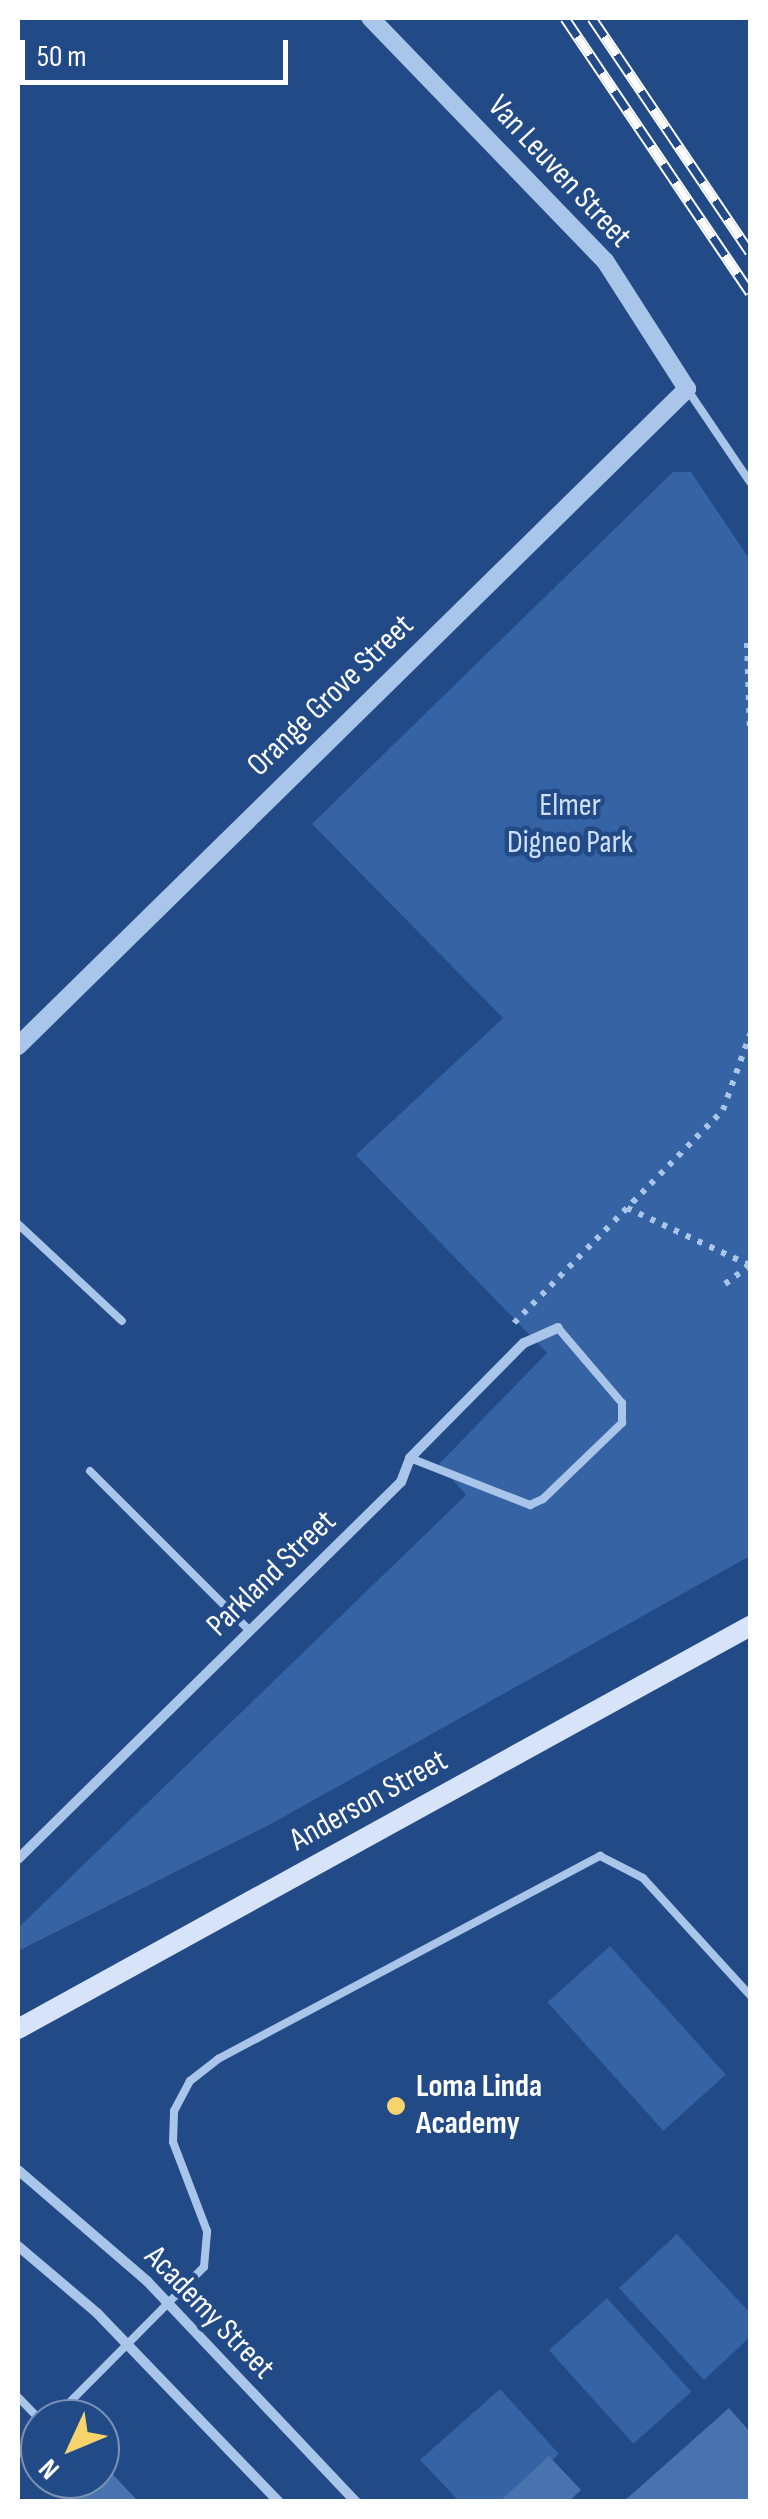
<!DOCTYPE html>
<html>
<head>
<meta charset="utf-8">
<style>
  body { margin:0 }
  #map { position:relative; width:768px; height:2519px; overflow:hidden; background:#214a86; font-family:"Sofia Sans Condensed",sans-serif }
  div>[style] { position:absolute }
  .green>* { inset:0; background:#3563a4; transform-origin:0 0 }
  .building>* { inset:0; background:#4973af }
  .path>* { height:6px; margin-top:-3px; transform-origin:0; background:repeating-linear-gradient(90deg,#aac5ea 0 5px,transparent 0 13px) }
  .service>* { height:8px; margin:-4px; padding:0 4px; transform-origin:4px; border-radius:4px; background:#aac5ea }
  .minor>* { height:10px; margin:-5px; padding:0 5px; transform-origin:5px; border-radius:5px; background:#aac5ea }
  .tertiary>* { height:18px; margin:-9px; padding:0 9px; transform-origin:9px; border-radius:9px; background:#aac5ea }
  .secondary>* { height:20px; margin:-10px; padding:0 10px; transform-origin:10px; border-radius:10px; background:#d6e3f8 }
  .rail>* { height:11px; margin-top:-5.5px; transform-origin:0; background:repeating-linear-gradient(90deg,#214a86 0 22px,#fff 0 44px); box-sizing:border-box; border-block:2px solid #fff }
  .dots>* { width:28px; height:28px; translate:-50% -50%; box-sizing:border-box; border:5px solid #214a86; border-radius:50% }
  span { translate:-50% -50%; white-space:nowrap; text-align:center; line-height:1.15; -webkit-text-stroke:9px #214a86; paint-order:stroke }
  .street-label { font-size:32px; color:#fff }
  .park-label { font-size:32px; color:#cfe0f7 }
  .poi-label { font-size:32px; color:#fff; font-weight:700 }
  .left { translate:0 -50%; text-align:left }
  .frame { position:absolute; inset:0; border:20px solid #fff; pointer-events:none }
  .north { position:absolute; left:20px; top:2399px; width:100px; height:100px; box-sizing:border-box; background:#214a86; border:2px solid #7a92b6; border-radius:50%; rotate:226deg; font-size:28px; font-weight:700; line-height:40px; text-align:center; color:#fff }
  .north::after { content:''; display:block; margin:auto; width:35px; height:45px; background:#f7d36c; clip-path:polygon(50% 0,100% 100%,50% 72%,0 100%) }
  .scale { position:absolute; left:20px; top:40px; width:268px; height:45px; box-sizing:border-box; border:5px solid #fff; border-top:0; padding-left:12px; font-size:30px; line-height:35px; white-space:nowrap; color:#fff; -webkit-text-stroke:8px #214a86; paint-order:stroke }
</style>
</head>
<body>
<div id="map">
  <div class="green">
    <i style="clip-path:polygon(673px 472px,691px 472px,750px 560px,750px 1556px,269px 1825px,18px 1951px,18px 1928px,466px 1495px,439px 1464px,547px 1353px,356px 1155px,503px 1018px,312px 824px)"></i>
    <i style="left:610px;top:1946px;width:173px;height:84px;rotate:48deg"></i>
    <i style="clip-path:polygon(677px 2234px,750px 2313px,750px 2337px,704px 2380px,619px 2288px)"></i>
    <i style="left:607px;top:2298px;width:126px;height:78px;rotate:48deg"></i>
    <i style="clip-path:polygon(500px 2389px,559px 2454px,507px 2502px,459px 2501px,420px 2460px)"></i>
  </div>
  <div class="building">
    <i style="clip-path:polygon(729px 2408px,750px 2432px,750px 2502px,623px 2502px)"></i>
    <i style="clip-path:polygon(549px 2456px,581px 2490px,568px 2502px,499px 2502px)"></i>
    <i style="clip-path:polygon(100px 2461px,139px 2502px,58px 2502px,81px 2479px,100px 2479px)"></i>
  </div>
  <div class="path">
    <i style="left:747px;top:643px;width:91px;rotate:88.1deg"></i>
    <i style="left:627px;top:1208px;width:135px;rotate:25deg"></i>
    <i style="left:725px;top:1284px;width:31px;rotate:-37deg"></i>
    <i style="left:514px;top:1323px;width:298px;rotate:-45.5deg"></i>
    <i style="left:723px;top:1110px;width:81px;rotate:-70.4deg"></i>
  </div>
  <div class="service">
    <i style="left:687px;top:389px;width:112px;rotate:55.9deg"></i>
    <i style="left:18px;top:1224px;width:142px;rotate:43deg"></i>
    <i style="left:410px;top:1458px;width:129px;rotate:21.4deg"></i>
    <i style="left:530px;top:1505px;width:14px;rotate:-25deg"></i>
    <i style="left:543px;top:1499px;width:110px;rotate:-43.9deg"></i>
    <i style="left:622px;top:1423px;width:20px;rotate:-90deg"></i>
    <i style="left:622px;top:1403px;width:99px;rotate:-130.5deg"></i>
    <i style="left:90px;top:1471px;width:226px;rotate:45deg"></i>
    <i style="left:18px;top:2397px;width:32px;rotate:46deg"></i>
    <i style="left:53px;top:2419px;width:214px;rotate:-45.2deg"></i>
    <i style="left:204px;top:2267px;width:36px;rotate:-85deg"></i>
    <i style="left:207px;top:2231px;width:95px;rotate:-110.9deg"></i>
    <i style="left:173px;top:2142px;width:31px;rotate:-88deg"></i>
    <i style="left:174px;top:2111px;width:34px;rotate:-62deg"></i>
    <i style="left:190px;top:2081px;width:36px;rotate:-38deg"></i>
    <i style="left:218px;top:2059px;width:433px;rotate:-28deg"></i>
    <i style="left:600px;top:1856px;width:48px;rotate:27.1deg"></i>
    <i style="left:643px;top:1878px;width:159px;rotate:47.6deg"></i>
    <i style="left:18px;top:2454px;width:31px;rotate:-45deg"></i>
  </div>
  <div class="minor">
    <i style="left:18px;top:1859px;width:537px;rotate:-44.55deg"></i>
    <i style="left:401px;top:1482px;width:26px;rotate:-69deg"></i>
    <i style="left:410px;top:1458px;width:162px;rotate:-45.3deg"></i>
    <i style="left:524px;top:1343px;width:37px;rotate:-24deg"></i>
    <i style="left:18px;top:2170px;width:170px;rotate:40.7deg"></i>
    <i style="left:147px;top:2281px;width:304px;rotate:46.6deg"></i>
    <i style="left:18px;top:2246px;width:104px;rotate:40.3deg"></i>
    <i style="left:97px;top:2313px;width:262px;rotate:46.1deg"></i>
  </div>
  <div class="tertiary">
    <i style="left:18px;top:1046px;width:938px;rotate:-44.48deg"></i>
    <i style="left:687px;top:389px;width:152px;rotate:-122.6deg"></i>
    <i style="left:605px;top:261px;width:338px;rotate:-134deg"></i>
  </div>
  <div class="secondary">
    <i style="left:18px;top:2029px;width:836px;rotate:-28.83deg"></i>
  </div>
  <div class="rail">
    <i style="left:565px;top:18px;width:331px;rotate:56deg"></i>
    <i style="left:592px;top:18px;width:282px;rotate:56deg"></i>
  </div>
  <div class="dots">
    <i style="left:396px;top:2106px;background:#f7d36c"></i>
  </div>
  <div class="street-label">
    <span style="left:559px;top:172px;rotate:47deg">Van Leuven Street</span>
    <span style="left:331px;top:696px;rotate:-44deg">Orange Grove Street</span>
    <span style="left:272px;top:1574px;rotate:-44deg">Parkland Street</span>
    <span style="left:369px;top:1801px;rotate:-29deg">Anderson Street</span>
    <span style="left:209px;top:2313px;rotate:46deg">Academy Street</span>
  </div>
  <div class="park-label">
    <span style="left:570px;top:825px">Elmer<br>Digneo Park</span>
  </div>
  <div class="poi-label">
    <span class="left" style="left:416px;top:2106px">Loma Linda<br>Academy</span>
  </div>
  <div class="frame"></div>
  <div class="north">N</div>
  <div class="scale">50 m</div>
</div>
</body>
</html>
